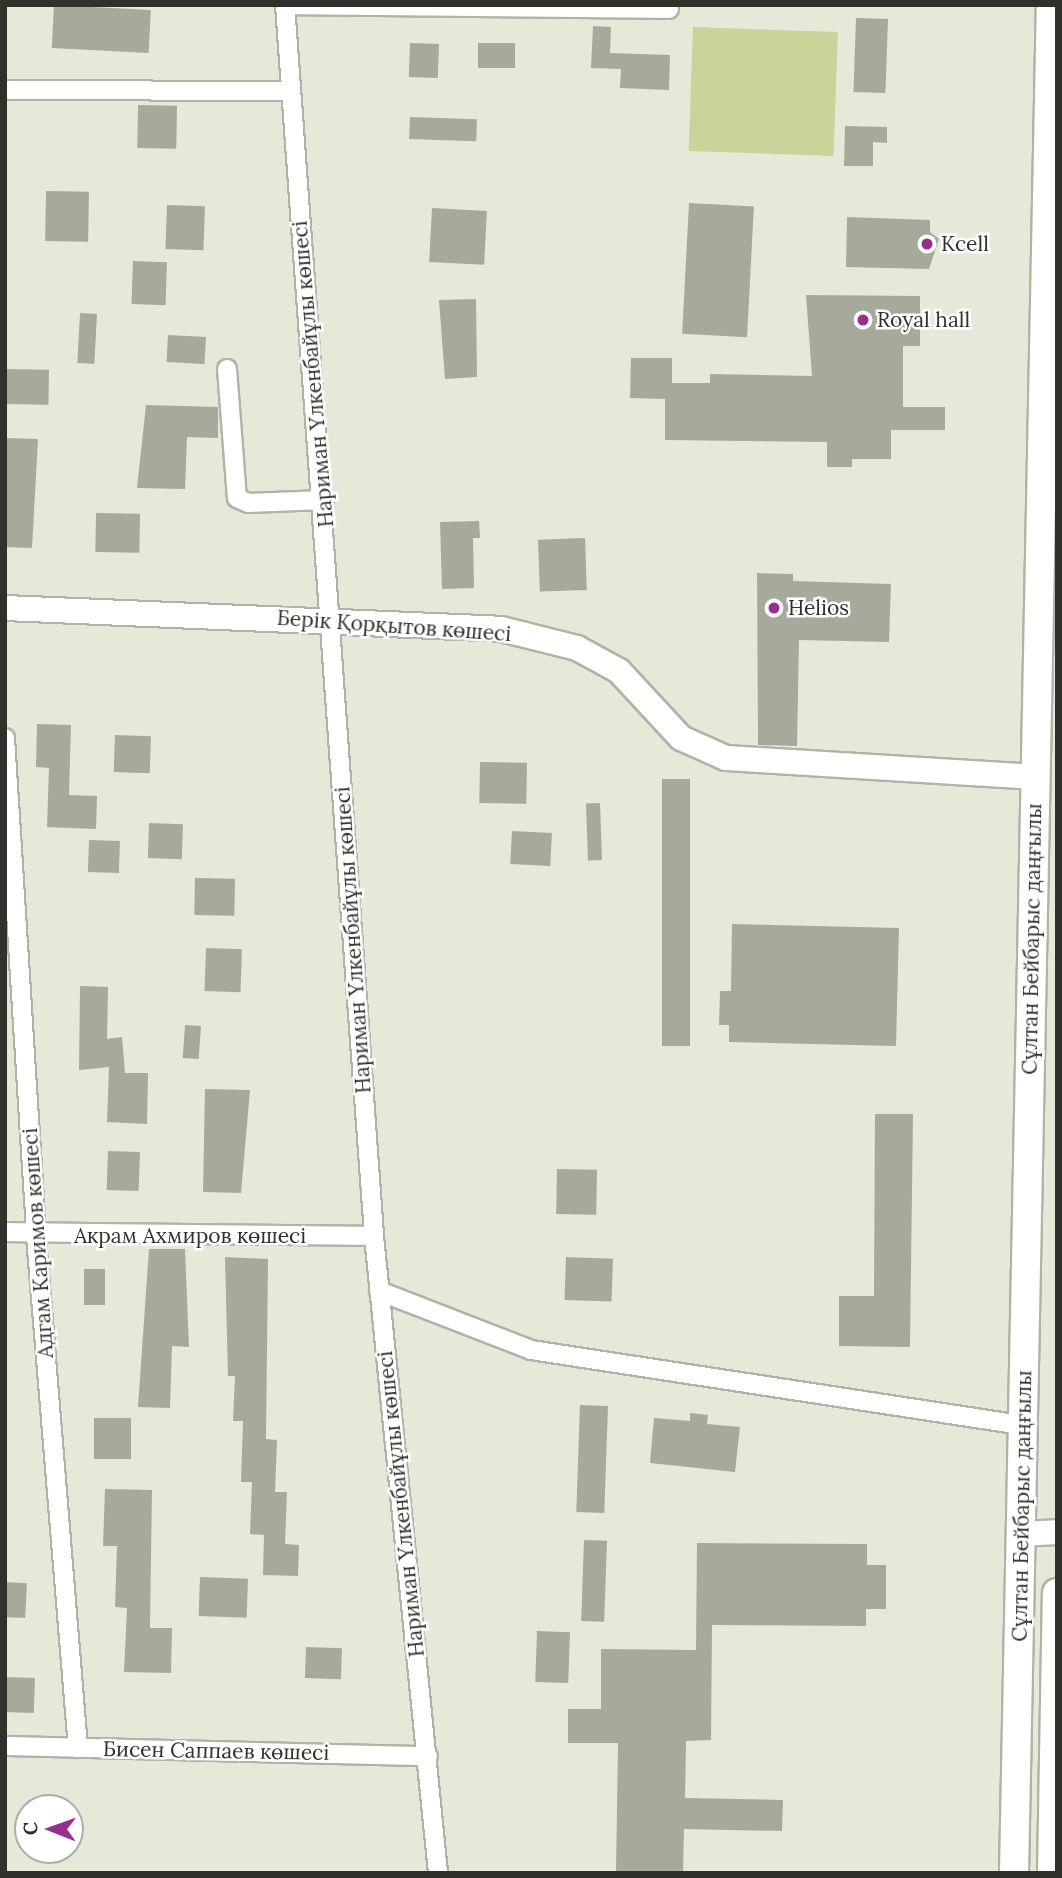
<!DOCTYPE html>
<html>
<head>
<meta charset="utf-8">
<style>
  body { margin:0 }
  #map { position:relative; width:1062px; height:1878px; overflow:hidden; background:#e5e9d8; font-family:Lora,serif }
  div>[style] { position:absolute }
  .green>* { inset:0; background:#c8d499; transform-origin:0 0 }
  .building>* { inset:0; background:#a6aa9a; transform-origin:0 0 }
  .roads { filter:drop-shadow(2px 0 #b0b4a4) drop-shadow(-2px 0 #b0b4a4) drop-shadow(0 2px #b0b4a4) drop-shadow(0 -2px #b0b4a4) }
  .street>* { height:18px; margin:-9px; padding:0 9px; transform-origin:9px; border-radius:9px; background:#fff }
  .secondary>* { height:24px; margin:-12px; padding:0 12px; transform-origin:12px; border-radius:12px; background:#fff }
  .primary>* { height:28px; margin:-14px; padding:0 14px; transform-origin:14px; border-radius:14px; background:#fff }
  .dots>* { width:19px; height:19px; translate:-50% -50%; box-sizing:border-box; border:4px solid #fff; border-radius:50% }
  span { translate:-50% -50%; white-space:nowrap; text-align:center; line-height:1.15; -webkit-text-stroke:5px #fff; paint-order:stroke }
  .poi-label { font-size:21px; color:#2f312a }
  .left { translate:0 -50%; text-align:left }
  .street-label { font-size:21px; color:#2f312a }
  .frame { position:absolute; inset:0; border:7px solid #2f312a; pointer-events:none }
  .north { position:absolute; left:14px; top:1794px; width:70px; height:70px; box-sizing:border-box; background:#fff; border:2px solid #acadaa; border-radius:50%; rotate:271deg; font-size:19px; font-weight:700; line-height:28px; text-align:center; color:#2f312a }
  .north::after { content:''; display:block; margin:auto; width:24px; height:32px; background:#9a2e8f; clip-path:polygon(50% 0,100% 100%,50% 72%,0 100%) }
</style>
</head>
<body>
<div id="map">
  <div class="green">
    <i style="left:693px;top:27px;width:145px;height:124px;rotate:2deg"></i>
  </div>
  <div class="building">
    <i style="left:54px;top:5px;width:97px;height:43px;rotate:3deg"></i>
    <i style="left:856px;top:18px;width:32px;height:74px;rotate:2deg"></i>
    <i style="clip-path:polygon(593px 26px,611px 27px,610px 53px,670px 55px,669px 90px,620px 88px,621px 69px,591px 68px)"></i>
    <i style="left:410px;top:43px;width:29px;height:34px;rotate:2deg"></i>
    <i style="left:478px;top:43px;width:37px;height:25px"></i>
    <i style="left:138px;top:105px;width:39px;height:43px;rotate:1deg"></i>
    <i style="left:410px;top:117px;width:67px;height:22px;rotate:2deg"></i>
    <i style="clip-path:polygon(845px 126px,887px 127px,887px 143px,873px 142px,873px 166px,844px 166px)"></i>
    <i style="left:46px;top:191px;width:43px;height:50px;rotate:1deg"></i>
    <i style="left:689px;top:203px;width:65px;height:131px;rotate:3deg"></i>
    <i style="left:167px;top:205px;width:38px;height:44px;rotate:2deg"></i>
    <i style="left:432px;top:208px;width:55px;height:54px;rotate:3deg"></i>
    <i style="clip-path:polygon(847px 217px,930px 220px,930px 232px,939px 239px,929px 269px,846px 267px)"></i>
    <i style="left:133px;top:261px;width:34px;height:43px;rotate:2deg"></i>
    <i style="clip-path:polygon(806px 295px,920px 296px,920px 346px,903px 346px,903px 407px,945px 407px,945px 430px,891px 430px,891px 459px,852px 459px,852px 467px,827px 467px,827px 442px,665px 440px,665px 399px,630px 398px,631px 358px,672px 358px,672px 383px,710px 383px,710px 374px,812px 376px)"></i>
    <i style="clip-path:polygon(476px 299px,477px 377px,445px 379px,439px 300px)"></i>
    <i style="left:80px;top:313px;width:17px;height:50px;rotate:3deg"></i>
    <i style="left:168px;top:335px;width:38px;height:27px;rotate:3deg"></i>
    <i style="left:5px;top:369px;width:44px;height:35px;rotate:1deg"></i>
    <i style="clip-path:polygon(146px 405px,218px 407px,218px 438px,187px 437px,185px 489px,137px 488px)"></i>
    <i style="clip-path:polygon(5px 438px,38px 439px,32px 548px,5px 547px)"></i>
    <i style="left:96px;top:513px;width:44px;height:39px;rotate:1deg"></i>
    <i style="clip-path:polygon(479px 521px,480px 538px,473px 538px,474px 588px,442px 589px,440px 522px)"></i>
    <i style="left:585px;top:538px;width:52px;height:47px;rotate:88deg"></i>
    <i style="clip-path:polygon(757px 573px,793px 574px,793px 581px,891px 584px,889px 642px,799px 640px,797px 746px,758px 745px)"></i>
    <i style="clip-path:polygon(37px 724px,71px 725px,69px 795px,97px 796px,96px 829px,47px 827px,49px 768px,36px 767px)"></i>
    <i style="left:115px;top:735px;width:36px;height:37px;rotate:2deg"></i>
    <i style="left:480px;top:762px;width:47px;height:41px;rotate:1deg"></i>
    <i style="left:662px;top:779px;width:28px;height:267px"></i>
    <i style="left:600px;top:803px;width:57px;height:14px;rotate:88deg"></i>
    <i style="left:149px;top:823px;width:34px;height:35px;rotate:2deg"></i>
    <i style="left:512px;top:831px;width:40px;height:33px;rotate:3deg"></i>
    <i style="left:89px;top:840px;width:31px;height:32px;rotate:2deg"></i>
    <i style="left:195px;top:878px;width:40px;height:37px;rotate:1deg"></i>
    <i style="clip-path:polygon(732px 924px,899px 928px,896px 1046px,729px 1042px,729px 1025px,719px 1025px,720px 991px,731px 991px)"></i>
    <i style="left:206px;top:948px;width:36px;height:43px;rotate:2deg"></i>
    <i style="clip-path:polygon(80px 986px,108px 987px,107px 1039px,122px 1037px,125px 1073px,148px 1073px,147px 1124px,107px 1122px,109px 1067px,79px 1070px)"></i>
    <i style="left:185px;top:1025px;width:16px;height:33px;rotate:4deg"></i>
    <i style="clip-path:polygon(205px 1089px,250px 1090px,241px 1193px,203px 1192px)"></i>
    <i style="clip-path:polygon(875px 1114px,913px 1114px,910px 1347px,839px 1346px,839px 1296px,874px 1296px)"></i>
    <i style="left:108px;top:1151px;width:32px;height:39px;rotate:2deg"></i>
    <i style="left:557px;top:1169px;width:40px;height:45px;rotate:1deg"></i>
    <i style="clip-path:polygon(149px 1249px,185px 1249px,189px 1347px,172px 1346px,170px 1408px,138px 1407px)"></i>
    <i style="clip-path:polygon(225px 1257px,268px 1259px,266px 1439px,277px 1440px,275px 1492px,287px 1492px,285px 1544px,299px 1545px,298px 1576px,263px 1575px,264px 1535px,250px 1534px,252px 1482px,241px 1482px,243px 1421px,233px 1421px,235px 1376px,228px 1376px)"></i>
    <i style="left:566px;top:1257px;width:47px;height:43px;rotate:2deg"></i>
    <i style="left:84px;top:1269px;width:21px;height:36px"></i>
    <i style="left:580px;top:1405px;width:28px;height:107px;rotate:2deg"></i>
    <i style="clip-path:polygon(690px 1413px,708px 1415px,707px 1424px,740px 1427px,735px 1472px,650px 1463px,654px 1418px,690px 1421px)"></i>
    <i style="left:94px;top:1418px;width:37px;height:41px"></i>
    <i style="clip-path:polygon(105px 1489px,152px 1490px,150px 1628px,172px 1628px,171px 1673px,124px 1672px,127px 1608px,115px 1607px,117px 1546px,103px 1546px)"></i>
    <i style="left:584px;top:1540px;width:23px;height:81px;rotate:2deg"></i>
    <i style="clip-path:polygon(697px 1543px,867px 1544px,867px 1565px,886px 1565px,886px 1609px,866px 1609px,866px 1626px,712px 1625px,711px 1740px,686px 1741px,685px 1798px,783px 1800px,782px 1831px,684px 1829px,683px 1873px,616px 1873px,618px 1743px,568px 1743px,568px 1709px,601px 1709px,601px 1649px,696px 1650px)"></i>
    <i style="left:200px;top:1577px;width:48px;height:39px;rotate:2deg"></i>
    <i style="left:5px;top:1582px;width:22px;height:35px;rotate:3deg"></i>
    <i style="left:537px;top:1631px;width:33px;height:51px;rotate:2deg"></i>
    <i style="left:306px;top:1647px;width:36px;height:31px;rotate:2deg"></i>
    <i style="left:5px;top:1677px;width:30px;height:35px;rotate:2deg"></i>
  </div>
  <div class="roads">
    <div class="street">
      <i style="left:285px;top:5px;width:1234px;rotate:85.86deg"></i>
      <i style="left:374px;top:1236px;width:640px;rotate:84.26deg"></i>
      <i style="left:285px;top:5px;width:384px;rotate:0.6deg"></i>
      <i style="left:5px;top:90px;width:281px;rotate:0.2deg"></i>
      <i style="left:227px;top:369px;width:129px;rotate:85.6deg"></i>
      <i style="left:237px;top:498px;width:12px;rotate:24deg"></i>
      <i style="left:248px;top:503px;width:76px;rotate:-2.3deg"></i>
      <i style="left:5px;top:738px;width:499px;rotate:86.4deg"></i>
      <i style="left:36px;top:1236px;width:514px;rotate:85.31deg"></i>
      <i style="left:5px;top:1232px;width:369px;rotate:0.6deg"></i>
      <i style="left:379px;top:1291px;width:163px;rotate:21.2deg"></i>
      <i style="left:531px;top:1350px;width:499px;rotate:8.7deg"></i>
      <i style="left:5px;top:1746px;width:423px;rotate:1.4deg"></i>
    </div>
    <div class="secondary">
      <i style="left:5px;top:608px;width:496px;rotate:2.4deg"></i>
      <i style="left:501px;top:629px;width:78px;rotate:14deg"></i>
      <i style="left:577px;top:648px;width:48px;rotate:28.7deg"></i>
      <i style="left:619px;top:671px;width:91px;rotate:47.2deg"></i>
      <i style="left:681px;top:738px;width:49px;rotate:24deg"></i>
      <i style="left:726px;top:758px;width:311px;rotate:3.5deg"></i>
      <i style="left:1021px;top:1534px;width:36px;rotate:-3deg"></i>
    </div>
    <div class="primary">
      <i style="left:1014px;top:1873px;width:1868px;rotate:-88.87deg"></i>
      <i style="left:1052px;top:1873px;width:280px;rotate:-89deg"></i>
    </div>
  </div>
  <div class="dots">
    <i style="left:927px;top:244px;background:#9a2e8f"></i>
    <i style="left:863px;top:320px;background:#9a2e8f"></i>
    <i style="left:774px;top:608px;background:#9a2e8f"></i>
  </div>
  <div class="poi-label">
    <span class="left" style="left:941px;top:244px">Kcell</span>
    <span class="left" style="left:877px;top:320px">Royal hall</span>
    <span class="left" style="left:788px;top:608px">Helios</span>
  </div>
  <div class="street-label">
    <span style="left:313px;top:374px;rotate:-95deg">Нариман Үлкенбайұлы көшесі</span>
    <span style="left:394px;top:626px;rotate:4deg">Берік Қорқытов көшесі</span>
    <span style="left:1032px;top:939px;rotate:-89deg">Сұлтан Бейбарыс даңғылы</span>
    <span style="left:353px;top:940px;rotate:-94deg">Нариман Үлкенбайұлы көшесі</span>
    <span style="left:190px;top:1236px">Акрам Ахмиров көшесі</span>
    <span style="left:38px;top:1243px;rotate:-94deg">Адгам Каримов көшесі</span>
    <span style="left:401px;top:1504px;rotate:-96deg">Нариман Үлкенбайұлы көшесі</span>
    <span style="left:1022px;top:1506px;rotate:-89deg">Сұлтан Бейбарыс даңғылы</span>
    <span style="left:216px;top:1751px;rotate:1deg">Бисен Саппаев көшесі</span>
  </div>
  <div class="frame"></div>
  <div class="north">С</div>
</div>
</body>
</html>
